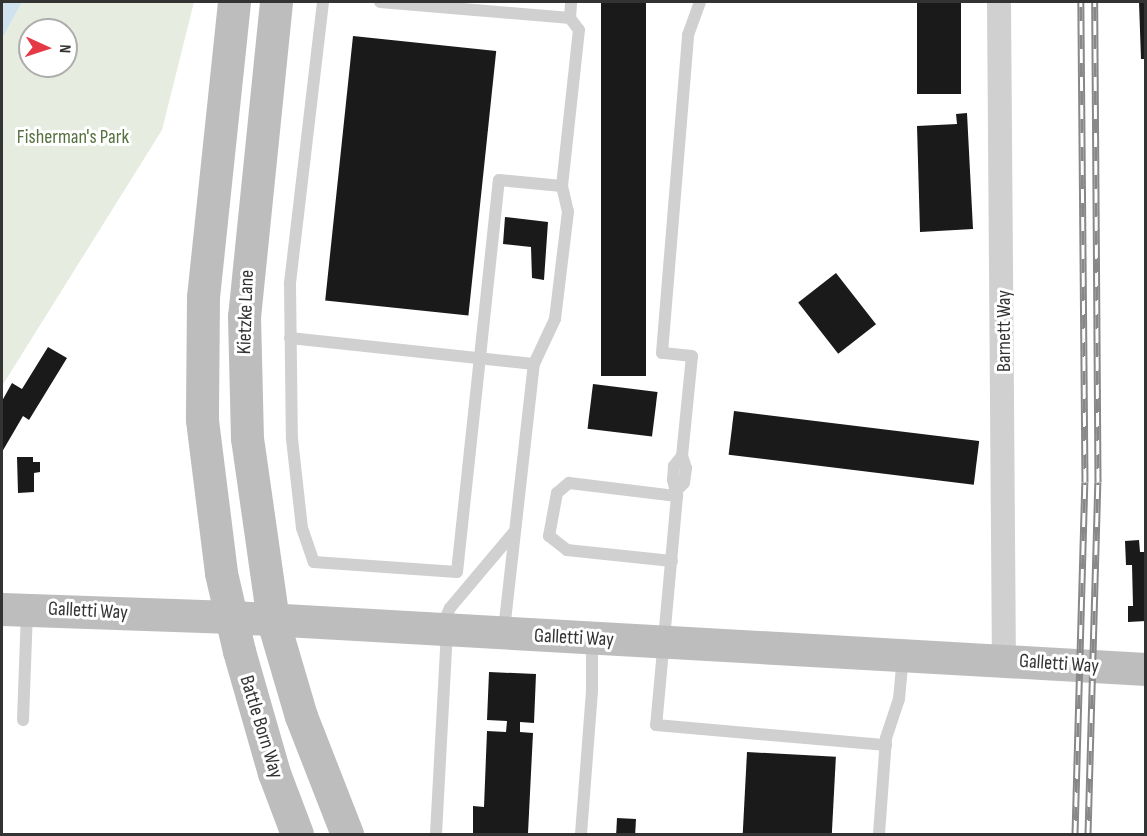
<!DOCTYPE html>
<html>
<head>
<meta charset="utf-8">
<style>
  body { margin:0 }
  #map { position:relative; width:1147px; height:836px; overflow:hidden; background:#fff; font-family:"Sofia Sans Condensed",sans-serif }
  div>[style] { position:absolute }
  .green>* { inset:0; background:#e6ecdf }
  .water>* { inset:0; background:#cfe2ee }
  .building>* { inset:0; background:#1a1a1a; transform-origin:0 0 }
  .lane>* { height:12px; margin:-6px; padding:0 6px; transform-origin:6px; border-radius:6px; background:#d0d0d0 }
  .street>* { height:24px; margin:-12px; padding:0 12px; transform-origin:12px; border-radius:12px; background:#d0d0d0 }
  .secondary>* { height:33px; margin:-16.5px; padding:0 16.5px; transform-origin:16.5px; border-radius:16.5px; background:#bdbdbd }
  .rail>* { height:7px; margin-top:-3.5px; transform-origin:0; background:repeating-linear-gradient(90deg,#fff 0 14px,#888 0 28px); box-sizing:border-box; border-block:2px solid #888 }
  span { translate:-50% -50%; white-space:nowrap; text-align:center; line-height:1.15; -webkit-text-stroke:6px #fff; paint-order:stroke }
  .park-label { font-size:20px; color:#56703f }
  .street-label { font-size:20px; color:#333 }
  .frame { position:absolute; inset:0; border:3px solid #333; pointer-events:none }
  .north { position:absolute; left:18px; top:18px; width:60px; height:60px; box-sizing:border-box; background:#fff; border:2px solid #adadad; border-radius:50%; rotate:93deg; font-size:16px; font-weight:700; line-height:24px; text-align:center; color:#333 }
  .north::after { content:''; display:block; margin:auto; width:21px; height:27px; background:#e63946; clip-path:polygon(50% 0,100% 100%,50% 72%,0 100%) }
</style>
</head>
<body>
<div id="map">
  <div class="green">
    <i style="clip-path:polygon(evenodd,22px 2px,194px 2px,162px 130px,2px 386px,2px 39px,22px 2px,30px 30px,66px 30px,66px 66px,30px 66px,30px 30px)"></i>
  </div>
  <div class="water">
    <i style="clip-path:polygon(2px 2px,22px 2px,2px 39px)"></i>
  </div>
  <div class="building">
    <i style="left:601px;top:2px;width:45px;height:374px"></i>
    <i style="left:917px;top:2px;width:44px;height:92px"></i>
    <i style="clip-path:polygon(1139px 2px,1146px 2px,1146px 59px,1141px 59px)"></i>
    <i style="left:353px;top:36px;width:144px;height:266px;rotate:6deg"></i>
    <i style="clip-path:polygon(967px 113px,973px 229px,920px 232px,917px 126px,957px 124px,956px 114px)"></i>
    <i style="clip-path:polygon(505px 217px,548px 222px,544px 280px,532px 278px,531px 247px,503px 244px)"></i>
    <i style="left:836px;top:273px;width:65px;height:48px;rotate:52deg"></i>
    <i style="clip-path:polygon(48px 347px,67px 358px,29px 420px,23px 416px,2px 452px,2px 401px,12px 383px,22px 389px)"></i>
    <i style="left:593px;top:384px;width:65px;height:45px;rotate:7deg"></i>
    <i style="left:734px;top:411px;width:247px;height:44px;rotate:7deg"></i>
    <i style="clip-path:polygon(17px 457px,33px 457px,33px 462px,40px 462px,40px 472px,34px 473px,34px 492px,18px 493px)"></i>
    <i style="clip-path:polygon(1139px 540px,1140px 552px,1146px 552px,1146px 621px,1128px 622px,1128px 606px,1133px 606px,1132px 565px,1126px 565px,1125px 541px)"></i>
    <i style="clip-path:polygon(489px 672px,536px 674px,534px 723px,520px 722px,520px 732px,533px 733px,528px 833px,473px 834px,473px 806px,484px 807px,487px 731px,506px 732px,507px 721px,487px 720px)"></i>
    <i style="left:747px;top:752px;width:89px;height:82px;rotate:3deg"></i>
    <i style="left:617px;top:818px;width:19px;height:16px;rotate:3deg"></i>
  </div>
  <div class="lane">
    <i style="left:323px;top:2px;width:284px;rotate:96.7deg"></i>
    <i style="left:290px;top:284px;width:155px;rotate:89.3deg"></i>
    <i style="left:292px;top:439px;width:90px;rotate:83.6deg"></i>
    <i style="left:302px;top:528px;width:36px;rotate:71deg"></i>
    <i style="left:314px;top:562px;width:143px;rotate:4deg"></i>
    <i style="left:457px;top:572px;width:394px;rotate:-83.9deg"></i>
    <i style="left:499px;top:180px;width:63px;rotate:5.4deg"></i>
    <i style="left:380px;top:2px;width:191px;rotate:4.8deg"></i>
    <i style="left:290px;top:338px;width:245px;rotate:6.1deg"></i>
    <i style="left:682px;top:456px;width:100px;rotate:-84.3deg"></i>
    <i style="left:692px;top:356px;width:30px;rotate:-174deg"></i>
    <i style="left:662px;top:353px;width:319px;rotate:-85.3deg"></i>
    <i style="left:688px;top:35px;width:35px;rotate:-70deg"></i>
    <i style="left:678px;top:489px;width:8px;rotate:-45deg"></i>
    <i style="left:684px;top:483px;width:15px;rotate:-82deg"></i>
    <i style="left:686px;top:468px;width:13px;rotate:-108deg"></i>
    <i style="left:682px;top:456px;width:13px;rotate:129deg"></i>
    <i style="left:674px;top:466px;width:14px;rotate:94deg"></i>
    <i style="left:673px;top:480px;width:16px;rotate:76deg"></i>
    <i style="left:677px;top:496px;width:230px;rotate:95.2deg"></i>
    <i style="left:656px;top:725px;width:231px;rotate:5deg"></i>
    <i style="left:672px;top:561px;width:106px;rotate:-174deg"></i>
    <i style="left:567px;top:550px;width:23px;rotate:-142deg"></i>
    <i style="left:549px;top:536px;width:44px;rotate:-79.5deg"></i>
    <i style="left:557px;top:493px;width:16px;rotate:-40deg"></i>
    <i style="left:569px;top:483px;width:109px;rotate:6.9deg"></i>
    <i style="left:442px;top:626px;width:20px;rotate:-66deg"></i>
    <i style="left:450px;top:608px;width:99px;rotate:-49.9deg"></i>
    <i style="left:504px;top:630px;width:268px;rotate:-83.6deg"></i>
    <i style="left:534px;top:364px;width:50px;rotate:-65deg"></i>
    <i style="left:555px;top:319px;width:108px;rotate:-83.1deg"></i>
    <i style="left:568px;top:212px;width:27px;rotate:-103deg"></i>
    <i style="left:562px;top:186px;width:157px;rotate:-83.8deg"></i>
    <i style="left:579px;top:30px;width:15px;rotate:-127deg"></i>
    <i style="left:570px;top:18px;width:16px;rotate:-86deg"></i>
    <i style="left:23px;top:720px;width:110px;rotate:-87.9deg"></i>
    <i style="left:436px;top:834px;width:202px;rotate:-86.9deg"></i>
    <i style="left:581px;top:834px;width:144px;rotate:-85.6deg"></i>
    <i style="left:592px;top:690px;width:51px;rotate:-90deg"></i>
    <i style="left:879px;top:834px;width:96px;rotate:-85.8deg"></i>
    <i style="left:886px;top:738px;width:41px;rotate:-71.6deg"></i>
    <i style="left:899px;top:699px;width:43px;rotate:-84.7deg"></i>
  </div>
  <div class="street">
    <i style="left:999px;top:2px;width:659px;rotate:89.57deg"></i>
  </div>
  <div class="secondary">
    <i style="left:234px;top:2px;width:297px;rotate:96deg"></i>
    <i style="left:203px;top:297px;width:123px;rotate:90.5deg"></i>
    <i style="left:202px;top:420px;width:154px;rotate:82.9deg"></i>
    <i style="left:221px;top:573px;width:80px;rotate:77deg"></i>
    <i style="left:239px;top:651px;width:127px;rotate:74deg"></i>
    <i style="left:274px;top:773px;width:65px;rotate:69.3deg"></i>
    <i style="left:276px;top:2px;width:316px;rotate:95.8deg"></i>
    <i style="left:244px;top:316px;width:122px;rotate:88.6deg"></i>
    <i style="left:247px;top:438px;width:185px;rotate:81.9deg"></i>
    <i style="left:273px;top:621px;width:99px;rotate:73.6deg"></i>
    <i style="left:301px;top:716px;width:127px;rotate:68.7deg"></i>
    <i style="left:2px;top:609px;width:229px;rotate:2deg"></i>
    <i style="left:231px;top:617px;width:916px;rotate:3.25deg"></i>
  </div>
  <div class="rail">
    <i style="left:1075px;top:834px;width:352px;rotate:-88.4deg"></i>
    <i style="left:1085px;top:482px;width:480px;rotate:-90.5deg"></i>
    <i style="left:1088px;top:834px;width:352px;rotate:-88.4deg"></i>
    <i style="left:1098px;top:482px;width:480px;rotate:-90.4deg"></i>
  </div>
  <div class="park-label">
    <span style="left:73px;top:137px">Fisherman's Park</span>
  </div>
  <div class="street-label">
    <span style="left:246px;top:312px;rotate:-88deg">Kietzke Lane</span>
    <span style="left:1004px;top:331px;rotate:-90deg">Barnett Way</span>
    <span style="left:88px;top:611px;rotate:3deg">Galletti Way</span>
    <span style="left:574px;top:638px;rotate:3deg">Galletti Way</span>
    <span style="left:1059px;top:664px;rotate:4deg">Galletti Way</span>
    <span style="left:261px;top:727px;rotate:73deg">Battle Born Way</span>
  </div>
  <div class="frame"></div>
  <div class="north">N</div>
</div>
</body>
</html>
